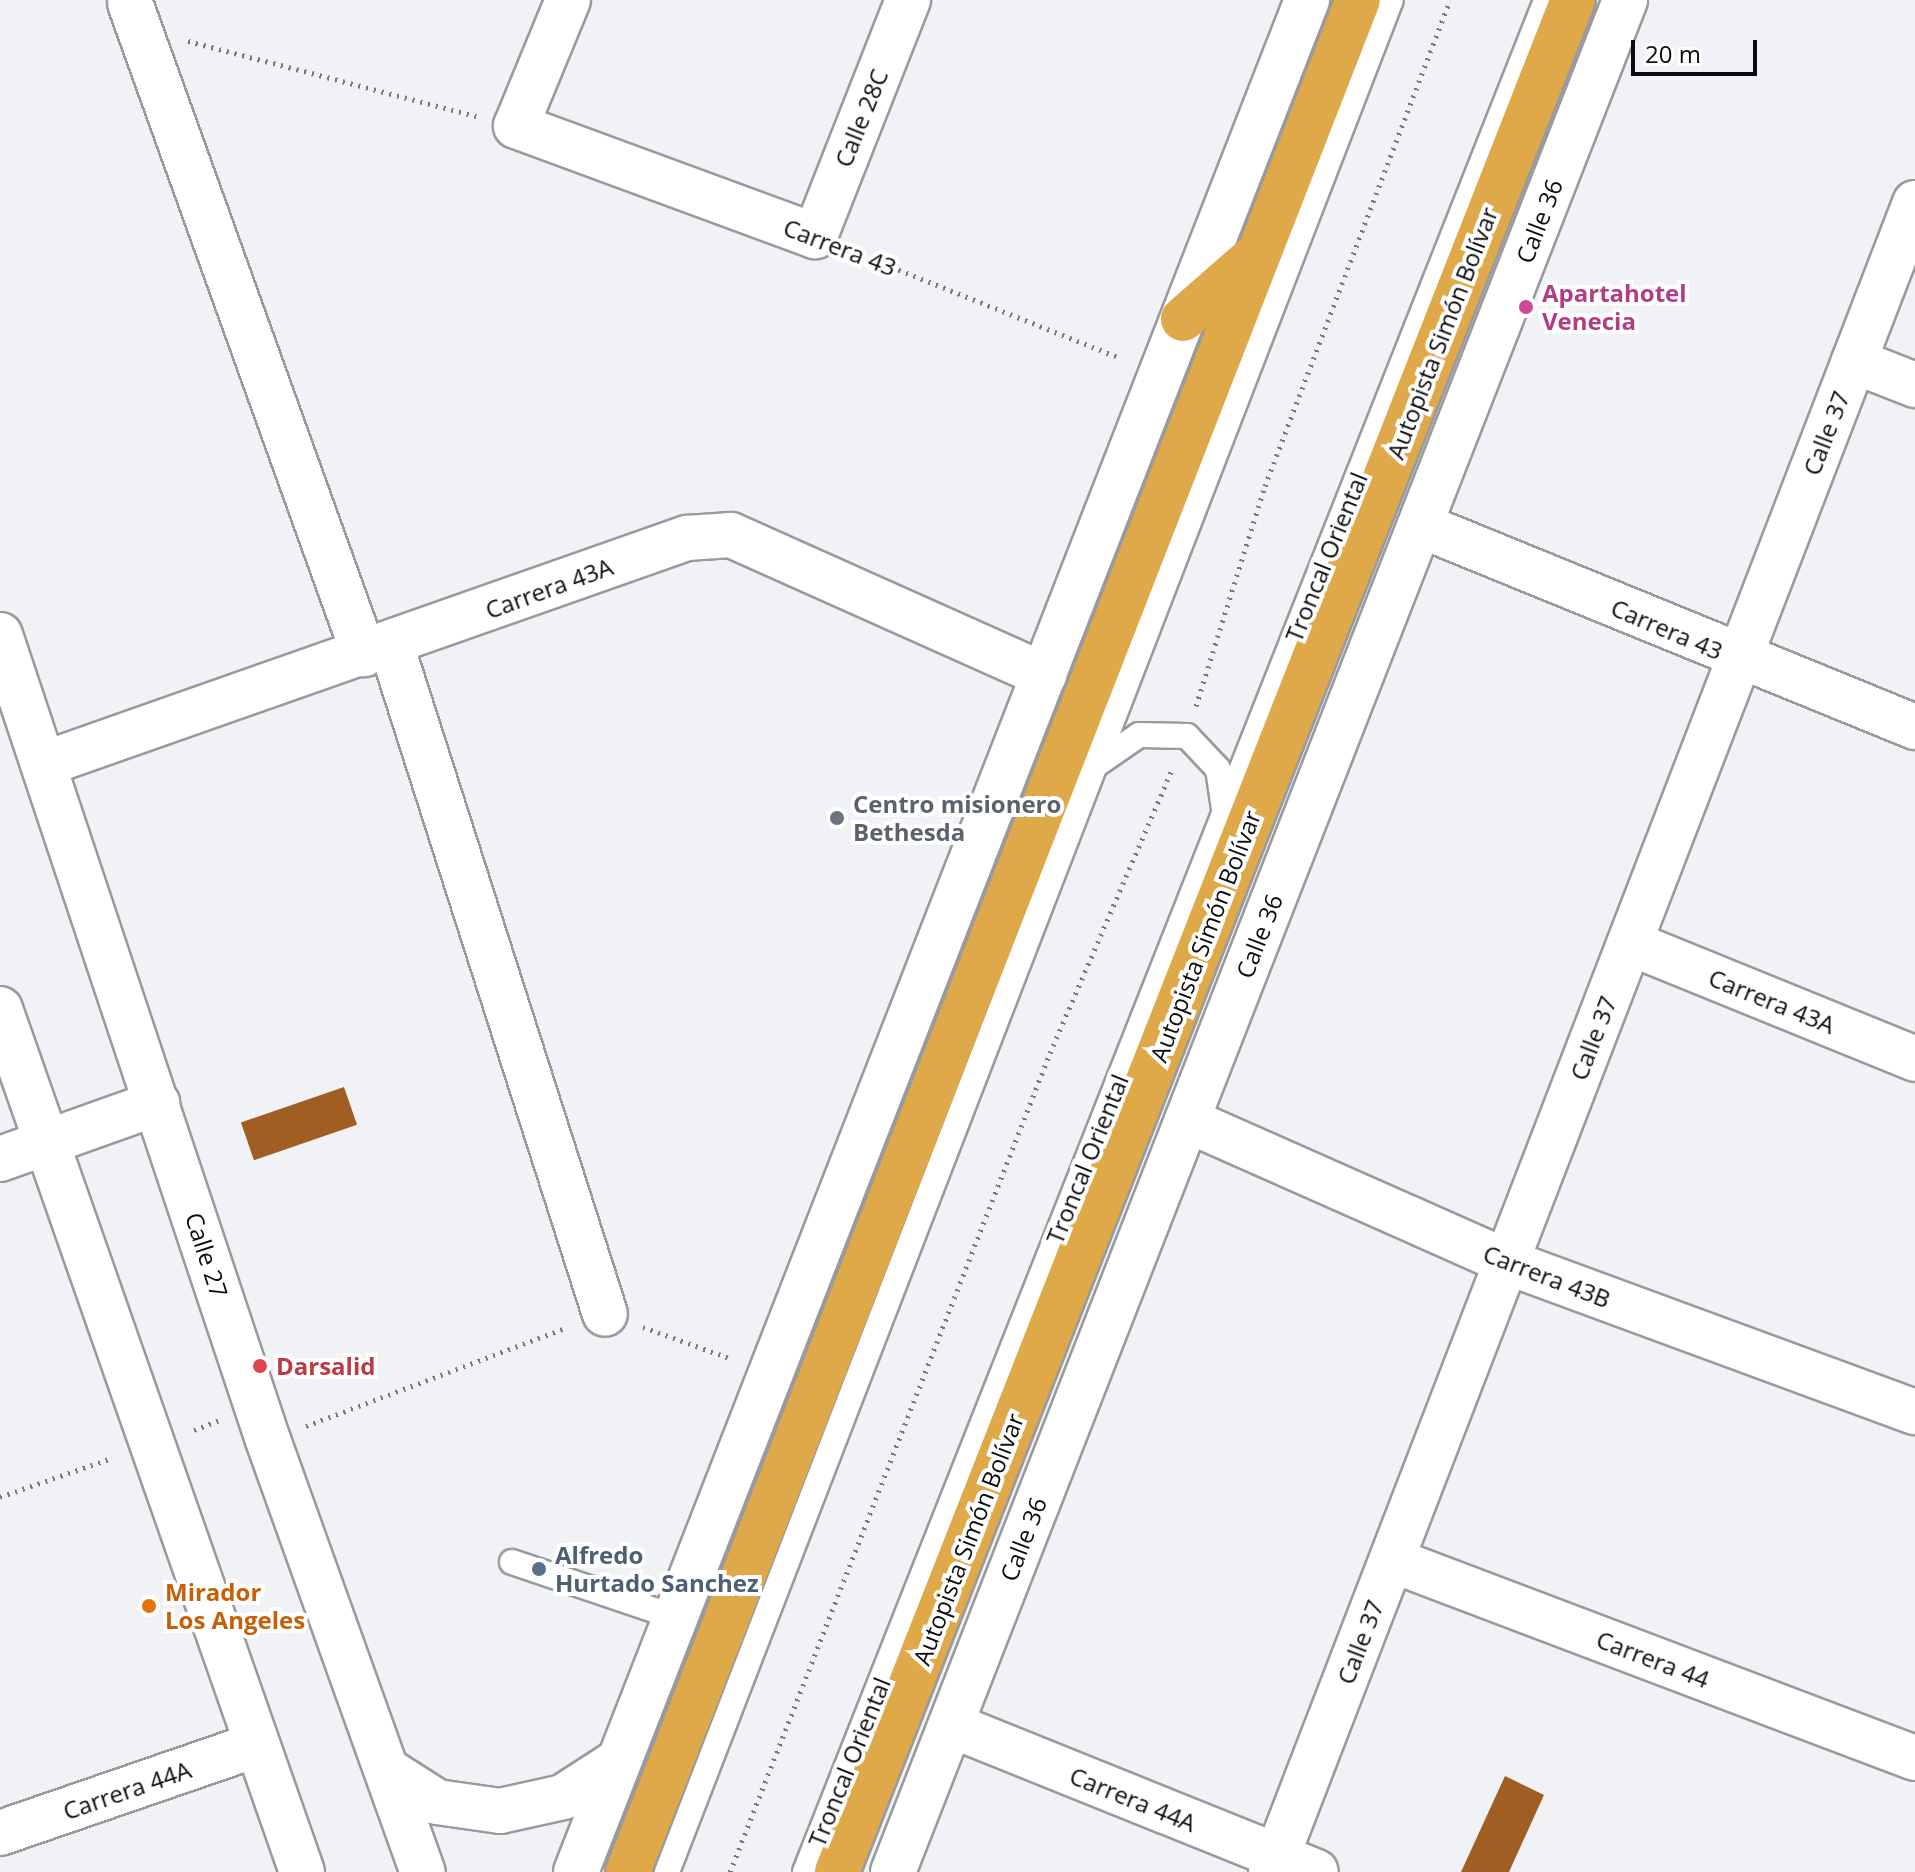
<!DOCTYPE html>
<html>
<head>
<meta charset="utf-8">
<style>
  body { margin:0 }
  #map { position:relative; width:1915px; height:1872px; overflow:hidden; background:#f1f2f6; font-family:"Open Sans",sans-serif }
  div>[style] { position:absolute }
  .building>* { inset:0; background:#a15e23; transform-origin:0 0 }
  .path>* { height:5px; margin-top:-2.5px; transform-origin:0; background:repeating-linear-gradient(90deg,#78797b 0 2px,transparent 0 8px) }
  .roads { filter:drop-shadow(2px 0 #999a9d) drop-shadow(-2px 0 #999a9d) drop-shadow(0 2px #999a9d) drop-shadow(0 -2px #999a9d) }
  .service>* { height:24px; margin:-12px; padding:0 12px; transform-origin:12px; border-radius:12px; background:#fff }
  .minor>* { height:44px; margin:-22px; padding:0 22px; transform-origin:22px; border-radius:22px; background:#fff }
  .tertiary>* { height:44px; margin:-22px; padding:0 22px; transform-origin:22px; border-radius:22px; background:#fff }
  .secondary>* { height:44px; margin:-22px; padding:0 22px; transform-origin:22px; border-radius:22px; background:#fff }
  .trunk>* { height:44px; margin:-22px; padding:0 22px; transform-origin:22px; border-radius:22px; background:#dfa848 }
  .dots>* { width:22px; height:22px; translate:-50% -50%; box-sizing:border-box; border:4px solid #fff; border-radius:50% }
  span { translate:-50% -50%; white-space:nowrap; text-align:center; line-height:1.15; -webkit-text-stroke:8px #fff; paint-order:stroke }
  .street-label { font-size:24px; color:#0b0c0d }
  .hotel-label { font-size:24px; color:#b23c85; font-weight:700 }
  .left { translate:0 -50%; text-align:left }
  .worship-label { font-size:24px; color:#5b616d; font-weight:700 }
  .health-label { font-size:24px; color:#be3a42; font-weight:700 }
  .service-label { font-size:24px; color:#4e5e75; font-weight:700 }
  .food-label { font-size:24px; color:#c56008; font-weight:700 }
  .scale { position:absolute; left:1631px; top:40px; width:126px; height:36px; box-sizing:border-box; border:4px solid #0b0c0d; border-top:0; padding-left:10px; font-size:24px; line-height:28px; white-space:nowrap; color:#0b0c0d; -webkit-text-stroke:6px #fff; paint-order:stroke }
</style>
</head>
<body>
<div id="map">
  <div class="building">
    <i style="left:344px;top:1087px;width:40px;height:109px;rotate:71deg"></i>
    <i style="clip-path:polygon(1505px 1776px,1544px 1795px,1509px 1872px,1461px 1872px)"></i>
  </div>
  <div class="path">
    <i style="left:188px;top:41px;width:298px;rotate:14.6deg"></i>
    <i style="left:854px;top:252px;width:286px;rotate:21.7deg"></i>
    <i style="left:1196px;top:706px;width:231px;rotate:-72.6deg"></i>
    <i style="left:1265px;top:486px;width:520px;rotate:-69.16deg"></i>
    <i style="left:643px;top:1327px;width:95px;rotate:19.8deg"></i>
    <i style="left:306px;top:1426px;width:278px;rotate:-20.7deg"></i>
    <i style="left:194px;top:1430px;width:26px;rotate:-21deg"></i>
    <i style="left:0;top:1497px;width:119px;rotate:-19.2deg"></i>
    <i style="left:730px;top:1872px;width:879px;rotate:-68.66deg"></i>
    <i style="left:1050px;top:1053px;width:310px;rotate:-66.7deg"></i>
  </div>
  <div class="roads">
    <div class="service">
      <i style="left:1097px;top:764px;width:51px;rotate:-34.6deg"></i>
      <i style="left:1139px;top:735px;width:48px;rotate:1.2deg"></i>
      <i style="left:1187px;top:736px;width:45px;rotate:46.8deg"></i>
      <i style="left:1218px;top:769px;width:40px;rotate:81.5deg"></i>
      <i style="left:512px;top:1562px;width:174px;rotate:18.7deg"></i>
      <i style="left:667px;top:1872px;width:2007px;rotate:-68.86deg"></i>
      <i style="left:805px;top:1872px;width:2013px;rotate:-68.4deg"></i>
    </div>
    <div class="minor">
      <i style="left:568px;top:0;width:136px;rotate:112.4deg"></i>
      <i style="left:516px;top:126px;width:319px;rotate:20.2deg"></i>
      <i style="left:815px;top:236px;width:254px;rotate:-68.5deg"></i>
      <i style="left:130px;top:3px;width:692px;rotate:70.23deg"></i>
      <i style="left:1854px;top:361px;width:66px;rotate:21.5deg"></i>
      <i style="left:1420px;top:525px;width:535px;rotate:22.2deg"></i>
      <i style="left:391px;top:645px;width:702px;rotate:72.26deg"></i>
      <i style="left:44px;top:764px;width:682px;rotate:-19.37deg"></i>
      <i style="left:687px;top:538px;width:44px;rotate:-3.9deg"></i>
      <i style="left:731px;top:535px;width:343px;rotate:24.1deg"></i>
      <i style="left:1630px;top:943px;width:308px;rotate:22.1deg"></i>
      <i style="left:1187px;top:1120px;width:350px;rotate:23.9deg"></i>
      <i style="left:1507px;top:1262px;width:435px;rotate:20.2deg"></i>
      <i style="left:0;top:1159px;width:167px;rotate:-19.6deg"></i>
      <i style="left:1392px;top:1560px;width:559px;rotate:20.74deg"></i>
      <i style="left:951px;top:1725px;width:393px;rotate:21.9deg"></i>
      <i style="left:0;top:1833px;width:268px;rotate:-19deg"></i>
      <i style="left:1271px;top:1872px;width:1789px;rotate:-68.9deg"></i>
    </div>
    <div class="tertiary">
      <i style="left:576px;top:1872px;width:2010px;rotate:-68.67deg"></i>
      <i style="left:893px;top:1872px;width:2010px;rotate:-68.64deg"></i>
    </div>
    <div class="secondary">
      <i style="left:0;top:635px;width:848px;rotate:71.59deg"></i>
      <i style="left:268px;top:1440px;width:459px;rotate:70.3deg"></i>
      <i style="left:0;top:1009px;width:914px;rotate:70.71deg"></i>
      <i style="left:387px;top:1770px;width:59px;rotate:32.6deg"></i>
      <i style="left:437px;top:1802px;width:64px;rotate:8.1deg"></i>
      <i style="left:500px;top:1811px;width:65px;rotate:-12.5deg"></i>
      <i style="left:563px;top:1797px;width:64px;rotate:-32.9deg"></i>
    </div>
    <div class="trunk">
      <i style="left:1183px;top:319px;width:96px;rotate:-41.2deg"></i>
      <i style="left:628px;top:1872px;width:2009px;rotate:-68.7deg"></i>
      <i style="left:837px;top:1872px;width:2011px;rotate:-68.54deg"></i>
    </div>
  </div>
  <div class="dots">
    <i style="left:1526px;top:307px;background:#d1479c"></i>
    <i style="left:837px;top:818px;background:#6b7280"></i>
    <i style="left:260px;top:1366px;background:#e0444e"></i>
    <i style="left:539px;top:1569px;background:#5c6f8a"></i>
    <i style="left:149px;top:1606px;background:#e8710a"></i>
  </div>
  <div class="street-label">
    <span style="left:861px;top:118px;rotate:-68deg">Calle 28C</span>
    <span style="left:1539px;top:221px;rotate:-69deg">Calle 36</span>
    <span style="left:840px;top:247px;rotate:21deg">Carrera 43</span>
    <span style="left:1442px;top:333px;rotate:-69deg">Autopista Simón Bolívar</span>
    <span style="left:1826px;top:433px;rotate:-69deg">Calle 37</span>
    <span style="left:1326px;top:557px;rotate:-68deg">Troncal Oriental</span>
    <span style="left:549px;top:588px;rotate:-20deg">Carrera 43A</span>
    <span style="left:1667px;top:629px;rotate:23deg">Carrera 43</span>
    <span style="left:1205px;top:936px;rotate:-69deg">Autopista Simón Bolívar</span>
    <span style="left:1259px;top:936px;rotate:-69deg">Calle 36</span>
    <span style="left:1772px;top:1001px;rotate:22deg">Carrera 43A</span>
    <span style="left:1593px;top:1038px;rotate:-69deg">Calle 37</span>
    <span style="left:1087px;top:1159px;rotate:-68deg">Troncal Oriental</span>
    <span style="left:207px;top:1255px;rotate:72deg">Calle 27</span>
    <span style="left:1547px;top:1276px;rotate:21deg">Carrera 43B</span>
    <span style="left:968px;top:1539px;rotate:-69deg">Autopista Simón Bolívar</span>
    <span style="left:1023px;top:1539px;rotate:-69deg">Calle 36</span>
    <span style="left:1360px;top:1642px;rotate:-69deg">Calle 37</span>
    <span style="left:1653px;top:1659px;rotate:21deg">Carrera 44</span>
    <span style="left:849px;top:1762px;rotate:-68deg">Troncal Oriental</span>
    <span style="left:127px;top:1790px;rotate:-19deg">Carrera 44A</span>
    <span style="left:1133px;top:1799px;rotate:22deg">Carrera 44A</span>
  </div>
  <div class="hotel-label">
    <span class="left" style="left:1542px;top:307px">Apartahotel<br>Venecia</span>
  </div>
  <div class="worship-label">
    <span class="left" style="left:853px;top:818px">Centro misionero<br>Bethesda</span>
  </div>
  <div class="health-label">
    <span class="left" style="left:276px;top:1366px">Darsalid</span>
  </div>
  <div class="service-label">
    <span class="left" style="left:555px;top:1569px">Alfredo<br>Hurtado Sanchez</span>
  </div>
  <div class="food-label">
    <span class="left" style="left:165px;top:1606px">Mirador<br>Los Angeles</span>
  </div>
  <div class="scale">20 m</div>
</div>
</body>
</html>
